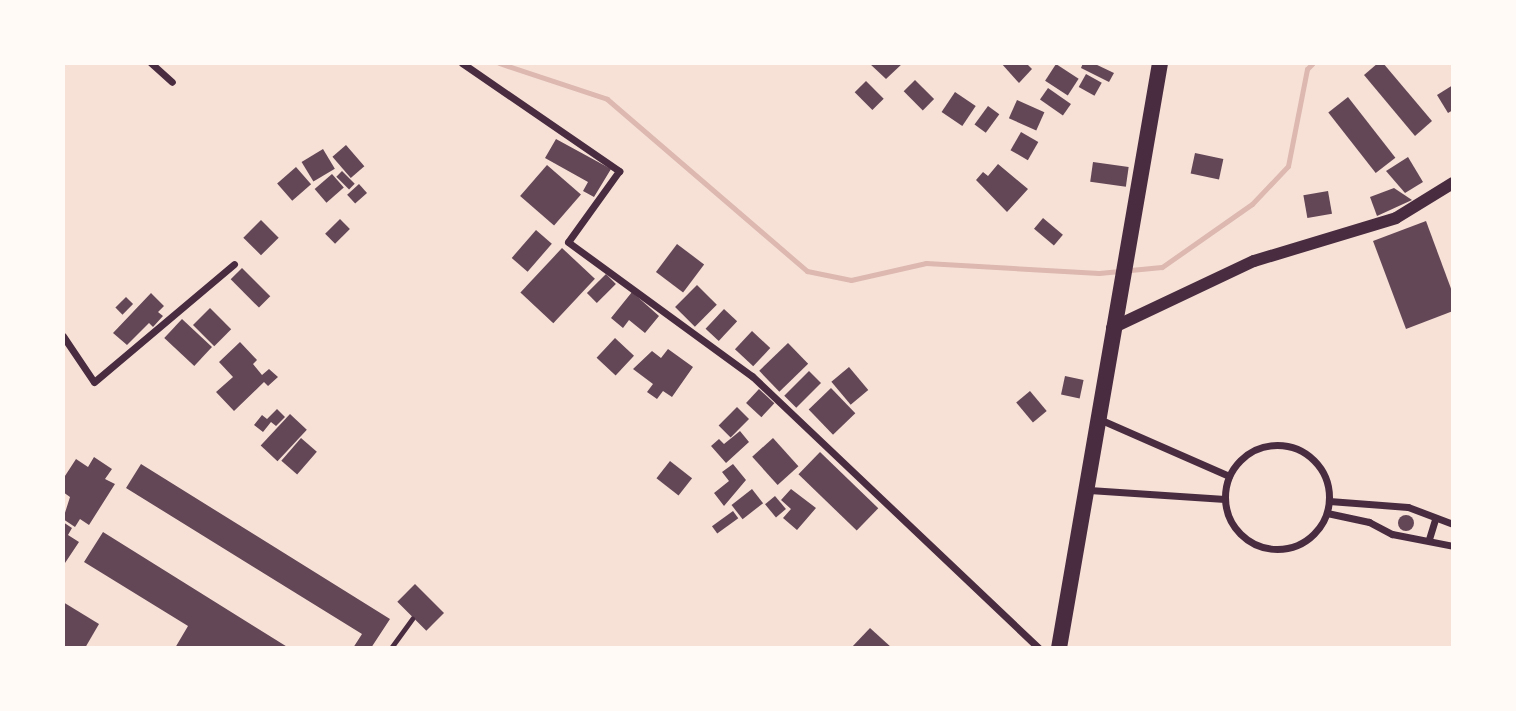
<!DOCTYPE html>
<html>
<head>
<meta charset="utf-8">
<style>
  body { margin:0 }
  #map { position:relative; width:1516px; height:711px; overflow:hidden; background:#f7e1d7; font-family:Arial,sans-serif }
  div>[style] { position:absolute }
  .stream>* { height:5px; margin:-2.5px; padding:0 2.5px; transform-origin:2.5px; border-radius:2.5px; background:#dcb8b0 }
  .building>* { inset:0; background:#644757; transform-origin:0 0 }
  .round { border-radius:50% }
  .service>* { height:4.5px; margin:-2.25px; padding:0 2.25px; transform-origin:2.25px; border-radius:2.25px; background:#4a2c40 }
  .minor>* { height:7px; margin:-3.5px; padding:0 3.5px; transform-origin:3.5px; border-radius:3.5px; background:#4a2c40 }
  .minor>.ring { margin:-3.5px; padding:0; box-sizing:content-box; background:none; border:7px solid #4a2c40; border-radius:50% }
  .tertiary>* { height:12px; margin:-6px; padding:0 6px; transform-origin:6px; border-radius:6px; background:#4a2c40 }
  .primary>* { height:16px; margin:-8px; padding:0 8px; transform-origin:8px; border-radius:8px; background:#4a2c40 }
  span { translate:-50% -50%; white-space:nowrap; text-align:center; line-height:1.15; -webkit-text-stroke:7px #fffaf5; paint-order:stroke }
  .frame { position:absolute; inset:0; border:65px solid #fffaf5; pointer-events:none }
</style>
</head>
<body>
<div id="map">
  <div class="stream">
    <i style="left:499px;top:63px;width:114px;rotate:18.4deg"></i>
    <i style="left:607px;top:99px;width:264px;rotate:40.7deg"></i>
    <i style="left:807px;top:271px;width:45px;rotate:11.6deg"></i>
    <i style="left:851px;top:280px;width:77px;rotate:-12.8deg"></i>
    <i style="left:926px;top:263px;width:173px;rotate:3.3deg"></i>
    <i style="left:1099px;top:273px;width:63px;rotate:-5.4deg"></i>
    <i style="left:1162px;top:267px;width:110px;rotate:-35deg"></i>
    <i style="left:1252px;top:204px;width:52px;rotate:-46.5deg"></i>
    <i style="left:1288px;top:166px;width:99px;rotate:-78.9deg"></i>
    <i style="left:1307px;top:69px;width:8px;rotate:-45deg"></i>
  </div>
  <div class="building">
    <i style="clip-path:polygon(869px 63px,903px 63px,886px 79px)"></i>
    <i style="clip-path:polygon(1001px 63px,1026px 63px,1032px 69px,1019px 83px)"></i>
    <i style="clip-path:polygon(1083px 63px,1093px 63px,1114px 73px,1109px 82px,1081px 68px)"></i>
    <i style="clip-path:polygon(1378px 63px,1383px 63px,1432px 121px,1415px 136px,1364px 75px)"></i>
    <i style="left:1056px;top:64px;width:27px;height:20px;rotate:33deg"></i>
    <i style="left:1086px;top:74px;width:18px;height:15px;rotate:29deg"></i>
    <i style="left:915px;top:80px;width:27px;height:16px;rotate:45deg"></i>
    <i style="left:866px;top:81px;width:25px;height:16px;rotate:45deg"></i>
    <i style="clip-path:polygon(1453px 85px,1453px 110px,1448px 113px,1437px 95px)"></i>
    <i style="left:1048px;top:88px;width:28px;height:14px;rotate:35deg"></i>
    <i style="left:955px;top:92px;width:25px;height:24px;rotate:34deg"></i>
    <i style="left:1348px;top:97px;width:77px;height:25px;rotate:52deg"></i>
    <i style="left:1017px;top:100px;width:30px;height:20px;rotate:24deg"></i>
    <i style="left:988px;top:106px;width:14px;height:23px;rotate:36deg"></i>
    <i style="left:1021px;top:132px;width:20px;height:21px;rotate:30deg"></i>
    <i style="clip-path:polygon(556px 139px,611px 169px,594px 197px,583px 191px,588px 182px,545px 158px)"></i>
    <i style="left:346px;top:145px;width:28px;height:18px;rotate:49deg"></i>
    <i style="left:323px;top:149px;width:23px;height:25px;rotate:59deg"></i>
    <i style="left:1195px;top:153px;width:29px;height:21px;rotate:12deg"></i>
    <i style="clip-path:polygon(1408px 157px,1423px 182px,1405px 193px,1386px 171px)"></i>
    <i style="left:1093px;top:162px;width:36px;height:20px;rotate:8deg"></i>
    <i style="clip-path:polygon(998px 164px,1028px 189px,1007px 212px,976px 180px,983px 172px,988px 176px)"></i>
    <i style="left:547px;top:165px;width:45px;height:41px;rotate:41deg"></i>
    <i style="left:296px;top:167px;width:23px;height:25px;rotate:49deg"></i>
    <i style="left:342px;top:171px;width:18px;height:8px;rotate:45deg"></i>
    <i style="left:332px;top:174px;width:18px;height:23px;rotate:49deg"></i>
    <i style="left:359px;top:184px;width:12px;height:16px;rotate:48deg"></i>
    <i style="clip-path:polygon(1394px 188px,1412px 200px,1377px 216px,1370px 197px)"></i>
    <i style="left:1328px;top:191px;width:23px;height:25px;rotate:80deg"></i>
    <i style="left:1043px;top:218px;width:26px;height:14px;rotate:40deg"></i>
    <i style="left:340px;top:219px;width:14px;height:21px;rotate:45deg"></i>
    <i style="left:261px;top:220px;width:25px;height:25px;rotate:45deg"></i>
    <i style="clip-path:polygon(1426px 221px,1453px 294px,1453px 311px,1406px 329px,1373px 241px)"></i>
    <i style="left:536px;top:230px;width:21px;height:37px;rotate:41deg"></i>
    <i style="left:677px;top:244px;width:34px;height:35px;rotate:37deg"></i>
    <i style="left:562px;top:248px;width:45px;height:61px;rotate:43deg"></i>
    <i style="left:242px;top:268px;width:40px;height:16px;rotate:45deg"></i>
    <i style="left:606px;top:274px;width:14px;height:27px;rotate:45deg"></i>
    <i style="left:697px;top:285px;width:28px;height:31px;rotate:45deg"></i>
    <i style="clip-path:polygon(632px 292px,659px 316px,645px 333px,629px 320px,623px 328px,611px 318px)"></i>
    <i style="clip-path:polygon(151px 293px,164px 306px,158px 312px,163px 316px,153px 327px,149px 323px,127px 345px,113px 333px)"></i>
    <i style="left:126px;top:297px;width:10px;height:15px;rotate:45deg"></i>
    <i style="left:210px;top:308px;width:30px;height:24px;rotate:45deg"></i>
    <i style="left:724px;top:309px;width:18px;height:27px;rotate:43deg"></i>
    <i style="left:182px;top:319px;width:41px;height:26px;rotate:43deg"></i>
    <i style="left:752px;top:331px;width:25px;height:25px;rotate:43deg"></i>
    <i style="left:615px;top:338px;width:26px;height:27px;rotate:43deg"></i>
    <i style="clip-path:polygon(240px 342px,257px 360px,253px 364px,262px 375px,269px 369px,278px 377px,268px 386px,264px 382px,234px 411px,216px 392px,233px 377px,219px 362px)"></i>
    <i style="left:788px;top:343px;width:29px;height:40px;rotate:46deg"></i>
    <i style="clip-path:polygon(668px 349px,693px 367px,672px 397px,663px 391px,657px 399px,647px 392px,653px 384px,633px 369px,652px 351px,661px 358px)"></i>
    <i style="left:849px;top:367px;width:30px;height:23px;rotate:50deg"></i>
    <i style="left:809px;top:371px;width:17px;height:35px;rotate:45deg"></i>
    <i style="left:1065px;top:376px;width:19px;height:19px;rotate:12deg"></i>
    <i style="left:831px;top:388px;width:35px;height:31px;rotate:46deg"></i>
    <i style="left:759px;top:389px;width:21px;height:19px;rotate:43deg"></i>
    <i style="left:1030px;top:391px;width:26px;height:18px;rotate:50deg"></i>
    <i style="left:737px;top:407px;width:17px;height:26px;rotate:45deg"></i>
    <i style="clip-path:polygon(277px 409px,285px 417px,276px 426px,271px 422px,263px 432px,254px 425px,262px 415px,267px 419px)"></i>
    <i style="left:290px;top:414px;width:23px;height:43px;rotate:43deg"></i>
    <i style="clip-path:polygon(740px 431px,749px 442px,726px 463px,711px 446px,719px 439px,724px 444px)"></i>
    <i style="left:301px;top:438px;width:21px;height:30px;rotate:41deg"></i>
    <i style="left:773px;top:438px;width:38px;height:28px;rotate:48deg"></i>
    <i style="left:820px;top:452px;width:81px;height:31px;rotate:44deg"></i>
    <i style="clip-path:polygon(94px 457px,112px 469px,105px 479px,115px 484px,89px 525px,80px 519px,75px 527px,63px 519px,70px 497px,63px 492px,63px 479px,76px 459px,88px 467px)"></i>
    <i style="left:670px;top:461px;width:28px;height:22px;rotate:38deg"></i>
    <i style="clip-path:polygon(141px 464px,390px 619px,371px 648px,353px 648px,362px 634px,126px 488px)"></i>
    <i style="clip-path:polygon(733px 464px,746px 480px,724px 506px,714px 493px,729px 481px,722px 472px)"></i>
    <i style="left:752px;top:489px;width:18px;height:26px;rotate:52deg"></i>
    <i style="clip-path:polygon(791px 489px,816px 508px,797px 530px,783px 518px,791px 509px,781px 500px)"></i>
    <i style="left:775px;top:496px;width:17px;height:13px;rotate:50deg"></i>
    <i style="left:733px;top:511px;width:9px;height:26px;rotate:54deg"></i>
    <i class="round" style="left:1398px;top:515px;width:16px;height:16px"></i>
    <i style="clip-path:polygon(63px 522px,72px 528px,68px 535px,79px 542px,65px 563px)"></i>
    <i style="clip-path:polygon(103px 532px,289px 648px,175px 648px,188px 626px,84px 562px)"></i>
    <i style="left:415px;top:584px;width:41px;height:25px;rotate:45deg"></i>
    <i style="clip-path:polygon(63px 602px,99px 624px,85px 648px,63px 648px)"></i>
    <i style="clip-path:polygon(870px 628px,892px 648px,851px 648px)"></i>
  </div>
  <div class="service">
    <i style="left:391px;top:648px;width:36px;rotate:-54deg"></i>
  </div>
  <div class="minor">
    <i style="left:151px;top:63px;width:28px;rotate:42deg"></i>
    <i style="left:462px;top:63px;width:191px;rotate:34.5deg"></i>
    <i style="left:619px;top:171px;width:87px;rotate:125.7deg"></i>
    <i style="left:568px;top:242px;width:228px;rotate:36.1deg"></i>
    <i style="left:752px;top:376px;width:395px;rotate:43.5deg"></i>
    <i style="left:63px;top:336px;width:55px;rotate:56deg"></i>
    <i style="left:94px;top:382px;width:183px;rotate:-40.1deg"></i>
    <i style="left:1099px;top:419px;width:142px;rotate:23.7deg"></i>
    <i class="ring" style="left:1225px;top:445px;width:97px;height:97px"></i>
    <i style="left:1089px;top:490px;width:136px;rotate:3.8deg"></i>
    <i style="left:1329px;top:501px;width:79px;rotate:4.3deg"></i>
    <i style="left:1408px;top:507px;width:48px;rotate:20.7deg"></i>
    <i style="left:1327px;top:513px;width:43px;rotate:12.1deg"></i>
    <i style="left:1369px;top:522px;width:26px;rotate:28deg"></i>
    <i style="left:1392px;top:534px;width:62px;rotate:11.1deg"></i>
    <i style="left:1429px;top:539px;width:21px;rotate:-73deg"></i>
  </div>
  <div class="tertiary">
    <i style="left:1112px;top:328px;width:157px;rotate:-25.3deg"></i>
    <i style="left:1254px;top:261px;width:148px;rotate:-16.8deg"></i>
    <i style="left:1396px;top:218px;width:67px;rotate:-31.6deg"></i>
  </div>
  <div class="primary">
    <i style="left:1059px;top:648px;width:594px;rotate:-80.2deg"></i>
  </div>
  <div class="frame"></div>
</div>
</body>
</html>
